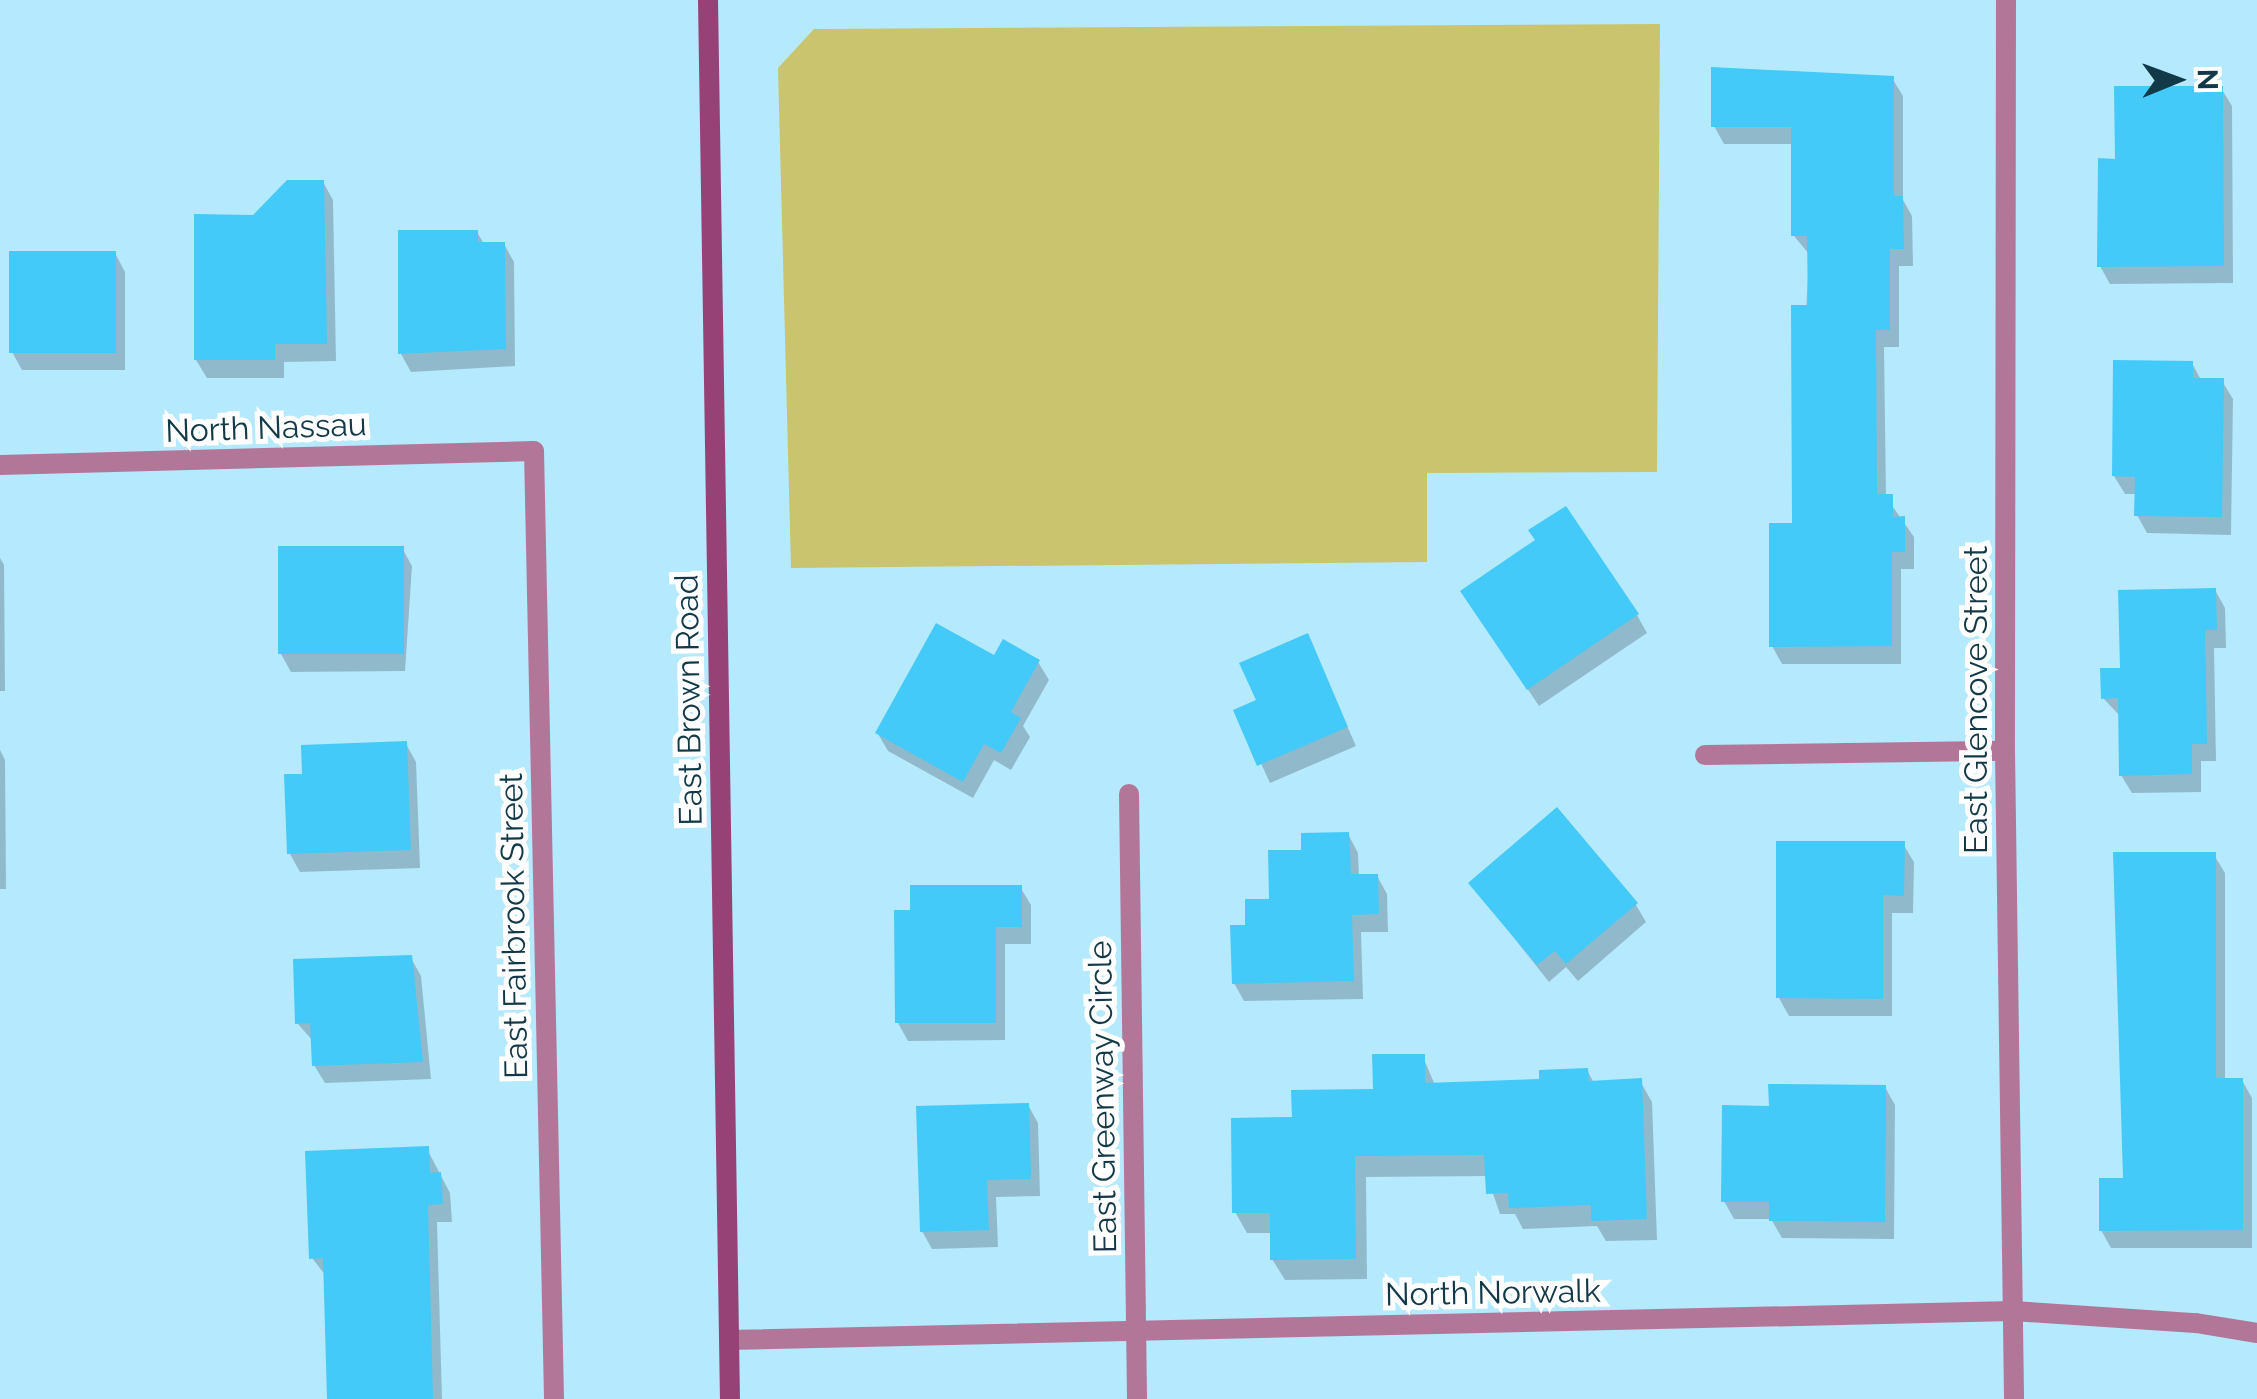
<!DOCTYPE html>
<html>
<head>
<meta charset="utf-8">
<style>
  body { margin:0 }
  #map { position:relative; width:2257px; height:1399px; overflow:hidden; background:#b5e9fe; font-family:Raleway,sans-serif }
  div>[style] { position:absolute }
  .green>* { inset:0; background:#cac46e }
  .shadow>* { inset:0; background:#0003 }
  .building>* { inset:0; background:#43caf8; transform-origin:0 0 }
  .street>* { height:20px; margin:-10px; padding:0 10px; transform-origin:10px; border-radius:10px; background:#b27798 }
  .secondary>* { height:20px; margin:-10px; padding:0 10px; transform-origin:10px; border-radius:10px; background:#964276 }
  span { translate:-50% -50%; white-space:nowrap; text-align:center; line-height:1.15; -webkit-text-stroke:10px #fff; paint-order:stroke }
  .street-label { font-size:32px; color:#113947 }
  .north { position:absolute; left:2127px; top:30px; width:100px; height:100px; -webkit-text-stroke:8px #fff; paint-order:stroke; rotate:89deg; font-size:28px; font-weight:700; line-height:40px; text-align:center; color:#113947 }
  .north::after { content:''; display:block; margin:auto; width:35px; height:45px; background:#113947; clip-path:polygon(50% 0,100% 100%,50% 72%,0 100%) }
</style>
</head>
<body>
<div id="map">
  <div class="green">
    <i style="clip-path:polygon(1660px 24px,1657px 472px,1427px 473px,1427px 562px,791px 568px,778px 68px,814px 29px)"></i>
  </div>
  <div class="shadow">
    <i style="clip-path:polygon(1892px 78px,1903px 96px,1903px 200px,1912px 216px,1913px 266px,1899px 266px,1899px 347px,1884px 347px,1886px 497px,1914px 537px,1914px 569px,1901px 569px,1901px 664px,1782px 664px,1772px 646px,1795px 526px,1809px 254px,1794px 236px,1794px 144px,1724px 144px,1714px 126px)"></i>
    <i style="clip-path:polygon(2221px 88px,2232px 106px,2233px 283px,2110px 284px,2100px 266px,2117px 161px)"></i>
    <i style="clip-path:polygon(323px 182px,333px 200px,336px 361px,284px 362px,284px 378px,207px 378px,196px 360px,254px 217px)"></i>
    <i style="clip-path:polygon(477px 232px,484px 244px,504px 244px,514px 262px,515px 366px,411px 372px,401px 354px)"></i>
    <i style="clip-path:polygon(115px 253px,125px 272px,125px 370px,22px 370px,12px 352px)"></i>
    <i style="clip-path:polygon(2192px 363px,2201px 380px,2222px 381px,2233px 399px,2231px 535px,2147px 533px,2137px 515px,2137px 494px,2125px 494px,2114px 476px)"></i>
    <i style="clip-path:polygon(1537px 541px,1637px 615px,1647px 633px,1539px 706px,1474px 609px)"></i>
    <i style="clip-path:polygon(402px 548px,412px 566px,405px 671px,291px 672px,281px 654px)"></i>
    <i style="clip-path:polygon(0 558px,4px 565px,5px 691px,0 691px)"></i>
    <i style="clip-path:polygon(2215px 590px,2225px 608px,2226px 648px,2214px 648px,2216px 761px,2201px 761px,2201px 792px,2132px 793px,2121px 775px,2120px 716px,2103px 698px,2122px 670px)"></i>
    <i style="clip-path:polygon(1307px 636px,1356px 746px,1270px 783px,1237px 711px,1259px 701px)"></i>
    <i style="clip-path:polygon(995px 659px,1038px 662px,1049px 680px,1023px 726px,1030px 737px,1011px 770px,994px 760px,973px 798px,888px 751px,877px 732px)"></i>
    <i style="clip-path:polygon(406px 744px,416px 762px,420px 868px,300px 872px,290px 854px)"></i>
    <i style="clip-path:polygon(0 750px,5px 760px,6px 889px,0 889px)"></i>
    <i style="clip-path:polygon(1348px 834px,1358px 853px,1359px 877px,1377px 876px,1387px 894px,1388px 932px,1361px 932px,1363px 999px,1244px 1001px,1234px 983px,1248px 927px,1304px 852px)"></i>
    <i style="clip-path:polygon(1903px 844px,1914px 862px,1913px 913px,1892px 913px,1892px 1016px,1789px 1016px,1779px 998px)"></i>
    <i style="clip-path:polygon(2116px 855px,2214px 855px,2225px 873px,2225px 1080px,2242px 1080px,2252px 1098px,2252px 1248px,2111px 1248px,2101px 1230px,2126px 1180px)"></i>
    <i style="clip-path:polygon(1471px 884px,1636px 905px,1646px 922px,1578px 981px,1566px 967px,1549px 982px)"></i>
    <i style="clip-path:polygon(1020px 887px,1031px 905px,1031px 944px,1005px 944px,1005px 1040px,908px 1041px,898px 1023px)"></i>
    <i style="clip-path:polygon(411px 958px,421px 976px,431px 1079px,325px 1083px,314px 1065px,313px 1041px,297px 1023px)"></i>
    <i style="clip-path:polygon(1423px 1057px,1435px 1085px,1542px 1081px,1587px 1070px,1594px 1083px,1640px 1081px,1652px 1102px,1657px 1240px,1606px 1241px,1597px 1226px,1523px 1229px,1515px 1214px,1500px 1214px,1487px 1176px,1366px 1177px,1367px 1279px,1285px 1280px,1272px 1259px,1272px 1233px,1247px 1233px,1235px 1212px,1294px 1120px,1375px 1092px)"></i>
    <i style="clip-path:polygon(1885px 1087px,1895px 1105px,1894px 1239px,1782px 1238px,1771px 1219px,1734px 1219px,1724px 1201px,1771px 1108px)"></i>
    <i style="clip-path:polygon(1028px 1105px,1038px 1123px,1040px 1196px,996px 1197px,998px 1247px,932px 1249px,922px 1231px)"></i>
    <i style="clip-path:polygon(427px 1149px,450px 1193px,452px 1222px,437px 1222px,442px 1399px,330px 1399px,326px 1276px,312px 1258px)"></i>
  </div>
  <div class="building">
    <i style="clip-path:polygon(1711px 67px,1894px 76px,1894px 196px,1903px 196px,1904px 249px,1890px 249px,1890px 330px,1876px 330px,1877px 494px,1893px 494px,1893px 517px,1905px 516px,1905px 552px,1892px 552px,1892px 646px,1769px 647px,1769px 523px,1792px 523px,1791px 305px,1808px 305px,1807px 236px,1791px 236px,1791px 127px,1711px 127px)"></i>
    <i style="clip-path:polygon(2114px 86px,2223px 86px,2224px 266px,2097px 267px,2098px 158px,2115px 159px)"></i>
    <i style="clip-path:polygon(287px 180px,324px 180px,327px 344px,275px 344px,275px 360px,194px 360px,194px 214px,253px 215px)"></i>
    <i style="clip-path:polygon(398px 230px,478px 230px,478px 242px,505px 242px,506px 349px,398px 354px)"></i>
    <i style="left:9px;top:251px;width:107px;height:102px"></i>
    <i style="clip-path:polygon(2113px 360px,2193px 361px,2193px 378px,2224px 378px,2222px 517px,2134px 516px,2135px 477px,2112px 476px)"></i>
    <i style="clip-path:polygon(1566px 506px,1639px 614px,1527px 690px,1460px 591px,1535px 540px,1528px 530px)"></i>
    <i style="left:278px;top:546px;width:126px;height:108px"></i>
    <i style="clip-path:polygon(2216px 588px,2217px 630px,2205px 630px,2207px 744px,2192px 744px,2192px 774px,2119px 776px,2118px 698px,2101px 699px,2100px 668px,2120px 668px,2118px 590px)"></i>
    <i style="clip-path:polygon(936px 623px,994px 655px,1003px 639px,1040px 660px,1011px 712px,1021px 718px,1001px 753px,984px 744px,963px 782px,875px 733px)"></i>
    <i style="clip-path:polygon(1308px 633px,1348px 727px,1257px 766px,1233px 710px,1256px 700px,1239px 663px)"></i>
    <i style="clip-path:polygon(407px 741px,411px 850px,287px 854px,284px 774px,302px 774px,301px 745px)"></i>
    <i style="clip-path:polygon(1557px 807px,1638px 903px,1566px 964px,1555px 951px,1537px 965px,1468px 883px)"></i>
    <i style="clip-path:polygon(1349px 832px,1351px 874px,1378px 874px,1379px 914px,1352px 915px,1354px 981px,1232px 984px,1230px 925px,1245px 925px,1245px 899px,1269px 899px,1268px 850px,1301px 850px,1301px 833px)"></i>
    <i style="clip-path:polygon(1776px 841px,1905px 841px,1904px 896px,1883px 895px,1883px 999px,1776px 998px)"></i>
    <i style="clip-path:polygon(2113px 852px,2216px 852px,2216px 1078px,2243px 1078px,2243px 1230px,2099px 1231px,2099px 1178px,2123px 1178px)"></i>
    <i style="clip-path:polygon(910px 885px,1022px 885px,1022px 927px,996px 927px,996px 1023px,895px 1023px,894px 910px,910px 910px)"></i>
    <i style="clip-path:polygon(412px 955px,423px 1062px,312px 1066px,310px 1023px,295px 1024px,293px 959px)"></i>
    <i style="clip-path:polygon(1372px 1054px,1425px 1054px,1425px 1083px,1539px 1079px,1539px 1070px,1588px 1068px,1589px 1081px,1642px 1078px,1647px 1219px,1591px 1221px,1591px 1205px,1509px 1208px,1508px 1193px,1486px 1194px,1484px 1155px,1355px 1156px,1356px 1259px,1270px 1260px,1270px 1213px,1232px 1213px,1231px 1118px,1292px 1117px,1291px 1090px,1373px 1089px)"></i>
    <i style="clip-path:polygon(1768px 1084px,1886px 1085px,1885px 1222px,1769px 1221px,1769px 1202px,1721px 1202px,1722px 1105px,1769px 1106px)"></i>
    <i style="clip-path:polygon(1029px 1103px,1031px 1179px,987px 1180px,989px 1230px,920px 1232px,916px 1106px)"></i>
    <i style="clip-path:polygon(429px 1146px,430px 1173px,441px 1172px,443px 1204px,428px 1205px,433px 1399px,327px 1399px,323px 1258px,309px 1259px,305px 1151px)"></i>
  </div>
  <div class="street">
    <i style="left:2006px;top:0;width:751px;rotate:90.08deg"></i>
    <i style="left:2005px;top:751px;width:648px;rotate:89.2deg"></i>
    <i style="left:0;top:465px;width:534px;rotate:-1.5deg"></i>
    <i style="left:534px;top:451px;width:948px;rotate:88.79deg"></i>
    <i style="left:1705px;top:755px;width:300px;rotate:-0.8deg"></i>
    <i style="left:1129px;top:794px;width:605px;rotate:89.24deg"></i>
    <i style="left:729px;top:1340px;width:1284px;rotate:-1.29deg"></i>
    <i style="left:2013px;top:1311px;width:183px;rotate:3.8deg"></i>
    <i style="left:2196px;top:1323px;width:62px;rotate:9.3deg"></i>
  </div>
  <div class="secondary">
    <i style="left:708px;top:0;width:1399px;rotate:89.1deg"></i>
  </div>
  <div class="street-label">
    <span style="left:266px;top:428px;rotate:-2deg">North Nassau</span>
    <span style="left:689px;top:700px;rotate:-91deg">East Brown Road</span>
    <span style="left:1976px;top:700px;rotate:-90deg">East Glencove Street</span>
    <span style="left:514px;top:926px;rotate:-91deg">East Fairbrook Street</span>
    <span style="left:1103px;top:1097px;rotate:-91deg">East Greenway Circle</span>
    <span style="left:1493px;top:1293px;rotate:-1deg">North Norwalk</span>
  </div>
  <div class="north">N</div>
</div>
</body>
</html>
